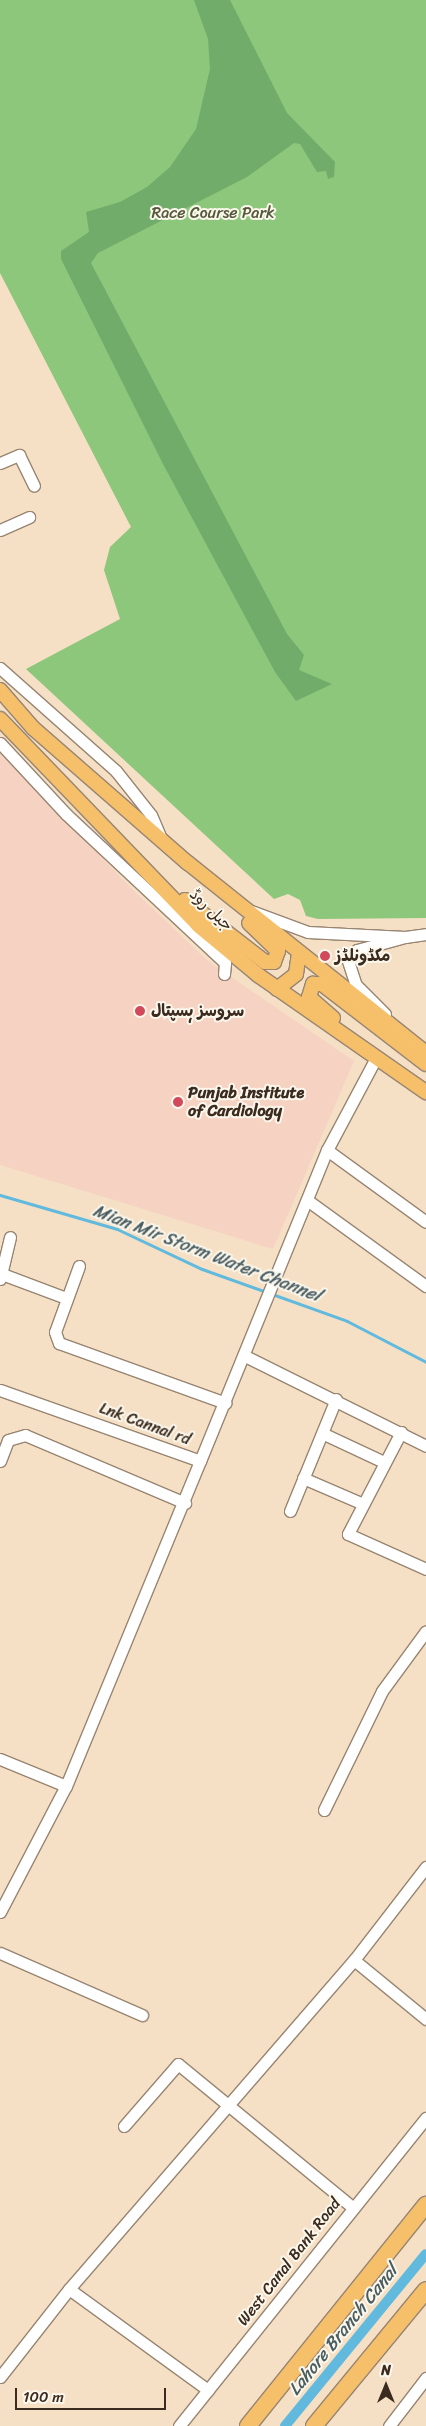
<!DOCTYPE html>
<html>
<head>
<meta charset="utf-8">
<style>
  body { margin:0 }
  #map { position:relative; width:426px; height:2426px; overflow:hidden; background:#f5e0c5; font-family:Sriracha,"Playpen Sans Arabic",sans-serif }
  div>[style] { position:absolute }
  .built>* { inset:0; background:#f6d2c3 }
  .green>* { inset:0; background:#8cc77b }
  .forest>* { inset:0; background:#71ac6b }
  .stream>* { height:3px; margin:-1.5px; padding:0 1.5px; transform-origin:1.5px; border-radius:1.5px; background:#61bade }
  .canal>* { height:10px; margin:-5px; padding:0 5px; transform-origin:5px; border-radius:5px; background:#61bade }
  .roads { filter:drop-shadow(1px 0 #988572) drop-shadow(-1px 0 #988572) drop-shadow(0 1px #988572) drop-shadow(0 -1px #988572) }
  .minor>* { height:11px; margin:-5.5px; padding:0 5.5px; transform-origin:5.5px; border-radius:5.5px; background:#fff }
  .major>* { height:14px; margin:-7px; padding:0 7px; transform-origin:7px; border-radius:7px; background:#f6c06b }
  .highway>* { height:16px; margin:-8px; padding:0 8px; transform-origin:8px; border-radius:8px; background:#f6c06b }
  .dots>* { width:14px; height:14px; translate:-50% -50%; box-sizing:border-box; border:2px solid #fbf7ec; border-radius:50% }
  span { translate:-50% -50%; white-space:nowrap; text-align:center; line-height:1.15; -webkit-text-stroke:4px #fbf7ec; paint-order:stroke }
  .park-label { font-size:16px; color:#53593a }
  .street-label { font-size:16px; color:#3b2a1e }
  .poi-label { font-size:16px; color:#3b2a1e; font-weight:700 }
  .left { translate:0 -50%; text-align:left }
  .water-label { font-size:18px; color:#485c61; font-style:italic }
  .north { position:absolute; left:361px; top:2361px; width:50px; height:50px; -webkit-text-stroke:4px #fbf7ec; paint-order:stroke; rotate:0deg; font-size:14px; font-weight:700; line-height:20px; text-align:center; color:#3b2a1e }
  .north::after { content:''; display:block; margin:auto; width:18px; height:22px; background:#3b2a1e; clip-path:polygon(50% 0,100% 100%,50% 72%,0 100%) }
  .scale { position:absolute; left:15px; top:2388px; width:151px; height:22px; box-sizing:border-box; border:2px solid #3b2a1e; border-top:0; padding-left:6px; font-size:15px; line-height:18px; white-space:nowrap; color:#3b2a1e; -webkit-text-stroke:4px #fbf7ec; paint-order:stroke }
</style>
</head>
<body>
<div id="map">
  <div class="built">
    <i style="clip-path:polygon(0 752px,132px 889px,208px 961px,354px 1061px,273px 1249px,0 1165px)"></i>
  </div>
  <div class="green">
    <i style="clip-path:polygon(0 0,426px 0,426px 918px,318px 919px,306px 916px,300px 900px,288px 894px,274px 899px,26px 669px,120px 619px,104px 570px,110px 547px,131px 527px,0 273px)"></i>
  </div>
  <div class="forest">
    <i style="clip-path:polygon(194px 0,230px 0,287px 113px,335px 162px,334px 177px,328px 179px,326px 171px,317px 172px,300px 144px,294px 143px,247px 177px,98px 253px,91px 263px,287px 634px,304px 655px,299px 670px,332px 684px,296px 701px,275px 672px,163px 464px,61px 259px,61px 251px,89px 232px,86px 212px,120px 202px,147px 187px,170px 167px,196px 129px,210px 69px,208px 39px)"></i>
  </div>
  <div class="stream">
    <i style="left:0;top:1195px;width:122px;rotate:16.2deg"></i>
    <i style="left:117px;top:1229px;width:94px;rotate:25.2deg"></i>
    <i style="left:202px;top:1269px;width:154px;rotate:19.7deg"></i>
    <i style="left:347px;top:1321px;width:89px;rotate:27.4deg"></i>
  </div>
  <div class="canal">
    <i style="left:285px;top:2426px;width:222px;rotate:-50.7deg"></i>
  </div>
  <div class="roads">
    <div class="minor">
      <i style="left:0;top:463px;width:21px;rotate:-23deg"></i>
      <i style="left:19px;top:455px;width:34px;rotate:64deg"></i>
      <i style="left:0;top:530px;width:32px;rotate:-24deg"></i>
      <i style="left:0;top:668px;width:155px;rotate:41.6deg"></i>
      <i style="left:116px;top:771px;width:56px;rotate:51.5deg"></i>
      <i style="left:151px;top:815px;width:25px;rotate:67deg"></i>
      <i style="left:0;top:743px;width:97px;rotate:47.1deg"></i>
      <i style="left:66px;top:814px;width:218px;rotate:43.1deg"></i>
      <i style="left:225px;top:963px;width:11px;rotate:95deg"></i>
      <i style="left:251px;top:911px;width:61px;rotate:20.2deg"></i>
      <i style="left:308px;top:932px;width:97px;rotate:3deg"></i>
      <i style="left:405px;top:937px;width:50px;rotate:164.8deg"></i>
      <i style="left:357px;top:950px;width:14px;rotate:129deg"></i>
      <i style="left:348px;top:961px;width:25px;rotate:72deg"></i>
      <i style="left:356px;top:985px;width:41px;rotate:45deg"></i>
      <i style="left:405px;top:937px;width:21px;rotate:-8deg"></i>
      <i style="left:327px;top:1150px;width:122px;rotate:36deg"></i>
      <i style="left:307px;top:1200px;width:147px;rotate:35.9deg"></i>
      <i style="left:79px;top:1266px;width:70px;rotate:110deg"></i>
      <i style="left:55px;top:1332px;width:12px;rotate:70deg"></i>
      <i style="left:59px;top:1343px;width:177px;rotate:19.8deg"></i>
      <i style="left:2px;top:1274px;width:68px;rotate:20.6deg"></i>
      <i style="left:0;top:1279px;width:43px;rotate:-76.6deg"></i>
      <i style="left:245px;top:1356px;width:202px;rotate:26.4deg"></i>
      <i style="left:0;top:1390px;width:212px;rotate:19.5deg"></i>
      <i style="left:200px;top:1461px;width:336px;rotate:-67.8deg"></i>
      <i style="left:327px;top:1150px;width:104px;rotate:-62deg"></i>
      <i style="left:401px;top:1432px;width:115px;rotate:117.5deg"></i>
      <i style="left:348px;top:1534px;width:85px;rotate:24.2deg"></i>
      <i style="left:324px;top:1434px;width:66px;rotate:25deg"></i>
      <i style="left:0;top:1461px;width:22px;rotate:-69deg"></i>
      <i style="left:8px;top:1440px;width:18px;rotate:-16deg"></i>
      <i style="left:25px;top:1435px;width:174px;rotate:23deg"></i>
      <i style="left:303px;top:1478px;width:65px;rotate:23.4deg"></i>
      <i style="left:290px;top:1511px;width:121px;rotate:-67.7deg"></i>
      <i style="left:0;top:1759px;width:71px;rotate:22.2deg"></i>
      <i style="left:324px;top:1810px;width:132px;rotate:-64deg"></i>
      <i style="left:382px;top:1691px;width:74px;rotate:-53.7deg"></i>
      <i style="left:0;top:1912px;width:142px;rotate:-62.4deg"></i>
      <i style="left:66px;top:1786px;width:352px;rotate:-67.6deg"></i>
      <i style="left:0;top:1953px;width:155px;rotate:23.6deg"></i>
      <i style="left:354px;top:1960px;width:118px;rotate:-52.3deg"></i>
      <i style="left:124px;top:2126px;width:82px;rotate:-48.9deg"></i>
      <i style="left:178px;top:2064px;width:227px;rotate:39.4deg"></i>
      <i style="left:69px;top:2289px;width:435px;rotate:-49.1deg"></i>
      <i style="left:354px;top:1960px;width:93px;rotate:39.3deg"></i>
      <i style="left:0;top:2377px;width:112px;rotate:-51.9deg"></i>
      <i style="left:69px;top:2289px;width:172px;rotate:36deg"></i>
      <i style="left:179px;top:2426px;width:395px;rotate:-51.3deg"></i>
      <i style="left:389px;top:2426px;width:61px;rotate:-52.4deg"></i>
    </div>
    <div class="major">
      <i style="left:0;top:690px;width:50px;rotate:49deg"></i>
      <i style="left:33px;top:728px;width:206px;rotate:41.1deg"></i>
      <i style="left:188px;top:863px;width:305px;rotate:38.6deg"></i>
      <i style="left:0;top:719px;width:287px;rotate:46.1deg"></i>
      <i style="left:199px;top:926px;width:77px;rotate:39.7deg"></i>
      <i style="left:258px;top:975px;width:205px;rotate:34.9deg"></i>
      <i style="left:185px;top:900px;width:101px;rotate:37.8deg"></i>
      <i style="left:265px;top:962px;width:9px"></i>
      <i style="left:274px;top:962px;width:12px;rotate:-70deg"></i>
      <i style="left:278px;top:951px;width:40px;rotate:-136deg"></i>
      <i style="left:277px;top:989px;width:24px;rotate:-38deg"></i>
      <i style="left:296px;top:974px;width:22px;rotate:-82deg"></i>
      <i style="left:333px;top:1018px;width:32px;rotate:-139deg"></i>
      <i style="left:309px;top:997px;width:14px;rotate:-73deg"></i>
      <i style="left:313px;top:984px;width:9px"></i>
      <i style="left:322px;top:984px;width:131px;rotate:37.6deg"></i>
    </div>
    <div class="highway">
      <i style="left:248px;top:2426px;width:284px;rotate:-51.2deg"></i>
      <i style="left:314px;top:2426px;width:176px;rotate:-50.5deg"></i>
    </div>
  </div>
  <div class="dots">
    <i style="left:325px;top:956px;background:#d1495b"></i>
    <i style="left:140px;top:1011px;background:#d1495b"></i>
    <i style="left:178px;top:1102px;background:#d1495b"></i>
  </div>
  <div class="park-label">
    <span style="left:213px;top:213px">Race Course Park</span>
  </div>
  <div class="street-label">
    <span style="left:211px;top:910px;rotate:44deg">جیل روڈ</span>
    <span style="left:145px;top:1424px;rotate:20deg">Lnk Cannal rd</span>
    <span style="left:289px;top:2262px;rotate:-52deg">West Canal Bank Road</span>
  </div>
  <div class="poi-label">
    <span class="left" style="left:335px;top:956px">مکڈونلڈز</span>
    <span class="left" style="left:151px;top:1011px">سروسز ہسپتال</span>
    <span class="left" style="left:188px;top:1102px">Punjab Institute<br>of Cardiology</span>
  </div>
  <div class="water-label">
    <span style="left:207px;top:1253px;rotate:21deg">Mian Mir Storm Water Channel</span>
    <span style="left:343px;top:2330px;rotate:-51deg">Lahore Branch Canal</span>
  </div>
  <div class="north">N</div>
  <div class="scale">100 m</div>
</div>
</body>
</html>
